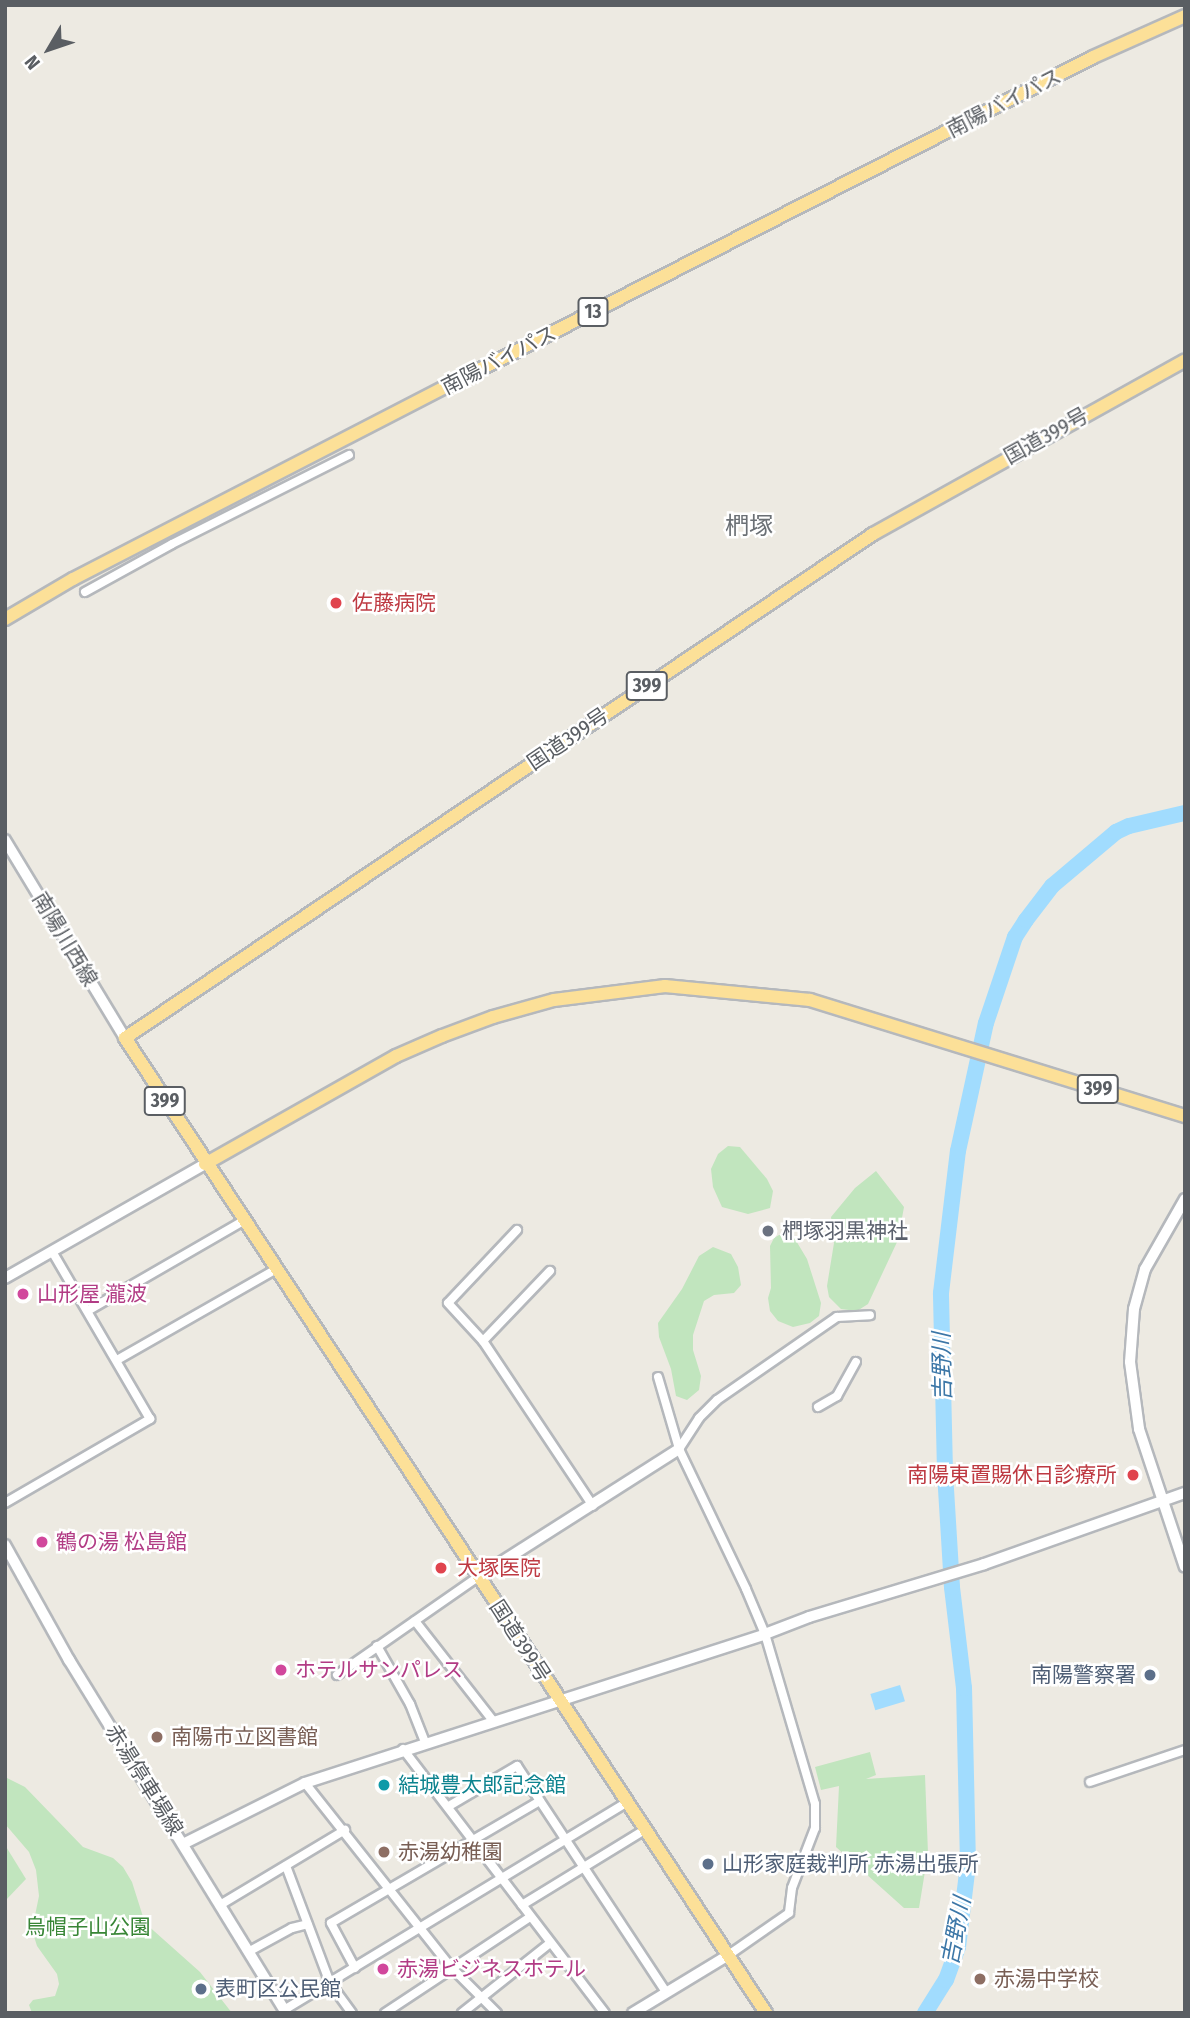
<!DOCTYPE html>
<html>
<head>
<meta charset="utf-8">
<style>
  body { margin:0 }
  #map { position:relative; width:1190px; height:2018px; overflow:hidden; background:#edeae2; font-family:"Fira Sans Condensed","Noto Sans JP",sans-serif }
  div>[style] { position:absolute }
  .green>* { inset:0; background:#c1e5be }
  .water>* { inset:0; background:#a1dcfe; transform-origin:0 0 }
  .river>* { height:16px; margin:-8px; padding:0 8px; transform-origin:8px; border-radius:8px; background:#a1dcfe }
  .roads { filter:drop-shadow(2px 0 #b5b8bc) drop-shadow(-2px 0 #b5b8bc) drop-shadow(0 2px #b5b8bc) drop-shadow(0 -2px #b5b8bc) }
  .minor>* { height:8px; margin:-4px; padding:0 4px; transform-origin:4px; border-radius:4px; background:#fff }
  .tertiary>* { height:10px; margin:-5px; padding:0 5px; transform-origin:5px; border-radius:5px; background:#fff }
  .secondary>* { height:10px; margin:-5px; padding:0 5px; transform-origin:5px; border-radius:5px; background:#fff }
  .trunk>* { height:12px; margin:-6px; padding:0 6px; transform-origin:6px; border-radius:6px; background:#fce098 }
  .dots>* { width:19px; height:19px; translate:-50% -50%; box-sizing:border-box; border:4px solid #fff; border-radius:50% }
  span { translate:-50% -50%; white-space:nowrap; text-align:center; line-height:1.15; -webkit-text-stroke:5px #fff; paint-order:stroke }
  .shield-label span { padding:2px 5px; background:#fff; border:2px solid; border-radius:5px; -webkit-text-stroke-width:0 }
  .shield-label { font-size:19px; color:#5a5e63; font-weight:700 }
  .street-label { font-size:21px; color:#5a5e63 }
  .health-label { font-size:21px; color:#be3a42 }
  .left { translate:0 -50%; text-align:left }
  .right { translate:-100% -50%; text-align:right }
  .worship-label { font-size:21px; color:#5b616d }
  .hotel-label { font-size:21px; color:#b23c85 }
  .service-label { font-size:21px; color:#4e5e75 }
  .education-label { font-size:21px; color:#785e54 }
  .culture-label { font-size:21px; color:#0d838f }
  .park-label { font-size:21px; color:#388636 }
  .water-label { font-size:23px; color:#3c77a7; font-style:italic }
  .quarter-label { font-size:24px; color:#6b7075 }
  .frame { position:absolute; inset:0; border:7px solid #5a5e63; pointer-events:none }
  .north { position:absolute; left:14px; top:14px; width:70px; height:70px; -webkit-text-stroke:5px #fff; paint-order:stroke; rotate:231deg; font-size:19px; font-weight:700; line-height:28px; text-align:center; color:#5a5e63 }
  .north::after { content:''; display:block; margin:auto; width:24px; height:32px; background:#5a5e63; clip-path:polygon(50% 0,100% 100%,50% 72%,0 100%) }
</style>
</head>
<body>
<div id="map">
  <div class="green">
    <i style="clip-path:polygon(728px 1146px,740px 1147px,767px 1179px,773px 1191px,770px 1208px,748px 1214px,722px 1207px,713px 1187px,711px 1169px,718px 1154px)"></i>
    <i style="clip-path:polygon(876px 1171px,904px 1207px,898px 1240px,868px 1304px,857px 1311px,841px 1309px,829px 1297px,827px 1286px,834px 1243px,831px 1217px,855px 1188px)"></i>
    <i style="clip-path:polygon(789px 1229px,807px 1259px,821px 1303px,819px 1316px,810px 1323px,793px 1327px,778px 1321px,770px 1311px,768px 1298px,771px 1288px,770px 1246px,774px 1238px)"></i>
    <i style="clip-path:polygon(713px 1247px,731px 1254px,738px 1267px,741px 1285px,734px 1293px,714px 1295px,704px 1301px,693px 1335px,693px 1350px,701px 1376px,699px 1390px,687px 1400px,676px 1396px,671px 1369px,659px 1337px,658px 1323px,682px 1289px,699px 1256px)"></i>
    <i style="clip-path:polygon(870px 1752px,876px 1775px,866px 1779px,925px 1775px,928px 1853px,919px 1908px,904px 1908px,836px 1847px,839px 1786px,821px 1790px,815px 1767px)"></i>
    <i style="clip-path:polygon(5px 1777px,25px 1787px,83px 1847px,113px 1858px,123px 1867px,132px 1882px,145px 1923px,200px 1972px,232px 2013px,32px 2013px,29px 2005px,33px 2000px,55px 1996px,59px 1984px,57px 1974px,37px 1946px,32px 1930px,39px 1896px,36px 1870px,29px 1852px,5px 1824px)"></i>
    <i style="clip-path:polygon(5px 1845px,26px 1879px,5px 1901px)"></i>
  </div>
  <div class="water">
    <i style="left:900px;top:1685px;width:17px;height:31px;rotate:73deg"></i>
  </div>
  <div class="river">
    <i style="left:925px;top:2013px;width:39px;rotate:-58deg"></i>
    <i style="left:946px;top:1980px;width:35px;rotate:-70deg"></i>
    <i style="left:958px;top:1947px;width:84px;rotate:-83.1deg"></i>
    <i style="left:968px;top:1864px;width:176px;rotate:-91.3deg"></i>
    <i style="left:964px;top:1688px;width:102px;rotate:-96.8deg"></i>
    <i style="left:952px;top:1587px;width:115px;rotate:-93.5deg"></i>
    <i style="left:945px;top:1472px;width:179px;rotate:-91.3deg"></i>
    <i style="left:941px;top:1293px;width:143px;rotate:-83.2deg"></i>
    <i style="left:958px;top:1151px;width:131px;rotate:-77.7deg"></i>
    <i style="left:986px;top:1023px;width:91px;rotate:-71.4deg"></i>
    <i style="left:1015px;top:937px;width:20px;rotate:-57deg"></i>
    <i style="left:1026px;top:920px;width:43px;rotate:-52.6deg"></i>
    <i style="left:1052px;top:886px;width:84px;rotate:-40.2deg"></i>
    <i style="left:1116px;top:832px;width:14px;rotate:-25deg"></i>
    <i style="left:1129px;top:826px;width:57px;rotate:-13.1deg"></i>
  </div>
  <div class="roads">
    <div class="minor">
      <i style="left:85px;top:592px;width:99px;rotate:-28.9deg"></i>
      <i style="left:172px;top:544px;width:198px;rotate:-26.7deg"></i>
      <i style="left:517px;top:1230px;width:100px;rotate:133.4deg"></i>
      <i style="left:448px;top:1303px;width:52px;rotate:47.4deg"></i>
      <i style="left:483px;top:1341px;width:198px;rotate:56.3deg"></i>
      <i style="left:89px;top:1310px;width:178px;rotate:-30deg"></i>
      <i style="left:483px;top:1341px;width:97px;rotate:-46.3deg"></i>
      <i style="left:117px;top:1360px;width:182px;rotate:-29.7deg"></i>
      <i style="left:658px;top:1377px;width:75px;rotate:73.7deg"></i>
      <i style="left:679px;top:1449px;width:155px;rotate:64.4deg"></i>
      <i style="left:746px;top:1589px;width:49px;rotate:67.1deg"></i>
      <i style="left:765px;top:1634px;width:177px;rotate:73.6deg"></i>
      <i style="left:815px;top:1804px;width:24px;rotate:90deg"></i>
      <i style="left:815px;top:1828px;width:64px;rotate:111deg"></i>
      <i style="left:792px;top:1888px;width:25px;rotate:97deg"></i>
      <i style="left:789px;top:1913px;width:72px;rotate:145.2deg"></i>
      <i style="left:818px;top:1407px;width:22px;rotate:-30deg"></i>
      <i style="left:837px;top:1396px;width:39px;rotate:-61deg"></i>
      <i style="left:679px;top:1449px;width:37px;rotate:-57deg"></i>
      <i style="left:699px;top:1418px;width:25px;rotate:-45deg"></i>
      <i style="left:717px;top:1400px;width:146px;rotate:-34.7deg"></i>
      <i style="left:837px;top:1317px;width:33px;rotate:-3deg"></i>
      <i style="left:5px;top:1503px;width:168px;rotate:-30.1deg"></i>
      <i style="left:150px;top:1419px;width:194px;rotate:-120.3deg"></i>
      <i style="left:415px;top:1621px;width:127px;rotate:52deg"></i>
      <i style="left:377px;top:1646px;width:67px;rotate:60.4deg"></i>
      <i style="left:410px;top:1704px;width:41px;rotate:68.5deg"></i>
      <i style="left:337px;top:1675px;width:172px;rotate:-34.8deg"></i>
      <i style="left:403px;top:1749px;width:332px;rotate:52.6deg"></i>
      <i style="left:1090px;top:1782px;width:100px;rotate:-18.6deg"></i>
      <i style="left:305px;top:1783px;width:235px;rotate:51.6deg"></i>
      <i style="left:451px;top:1967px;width:65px;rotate:45deg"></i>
      <i style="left:449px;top:1806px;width:79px;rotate:-30.5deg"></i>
      <i style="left:517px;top:1766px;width:271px;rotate:56.6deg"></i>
      <i style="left:286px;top:1866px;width:125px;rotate:69.4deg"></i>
      <i style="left:330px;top:1983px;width:37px;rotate:54deg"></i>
      <i style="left:220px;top:1905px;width:146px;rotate:-31deg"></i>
      <i style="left:522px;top:1905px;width:145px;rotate:-31.5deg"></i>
      <i style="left:248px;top:1952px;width:50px;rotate:-28.6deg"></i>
      <i style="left:292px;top:1928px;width:16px;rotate:-14deg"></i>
      <i style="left:355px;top:1968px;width:51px;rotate:-118.1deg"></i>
      <i style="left:331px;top:1923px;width:242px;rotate:-30.3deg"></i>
      <i style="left:284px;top:2010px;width:402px;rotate:-31.2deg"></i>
      <i style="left:385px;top:2013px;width:174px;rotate:-33.5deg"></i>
      <i style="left:462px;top:2013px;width:112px;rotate:-38.5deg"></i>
    </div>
    <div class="tertiary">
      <i style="left:478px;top:1577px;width:238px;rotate:-32.5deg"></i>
      <i style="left:183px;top:1844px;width:136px;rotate:-26.6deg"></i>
      <i style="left:305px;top:1783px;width:484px;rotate:-17.9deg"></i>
      <i style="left:765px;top:1634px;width:47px;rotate:-21.1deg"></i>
      <i style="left:809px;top:1617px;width:183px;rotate:-16.8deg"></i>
      <i style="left:984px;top:1564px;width:213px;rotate:-19.5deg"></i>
      <i style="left:633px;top:2013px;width:114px;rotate:-31.3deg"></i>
    </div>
    <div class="secondary">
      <i style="left:5px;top:840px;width:232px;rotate:58.8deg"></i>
      <i style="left:1185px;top:1199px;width:81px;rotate:119.7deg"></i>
      <i style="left:1145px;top:1269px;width:41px;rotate:105.4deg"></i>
      <i style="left:1134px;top:1309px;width:53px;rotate:94.3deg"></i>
      <i style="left:1130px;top:1362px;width:68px;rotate:82.3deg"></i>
      <i style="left:1139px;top:1429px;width:145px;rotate:71.6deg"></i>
      <i style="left:5px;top:1278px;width:230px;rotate:-29.7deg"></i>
      <i style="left:5px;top:1545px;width:132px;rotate:60.9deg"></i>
      <i style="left:69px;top:1660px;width:414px;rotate:58.4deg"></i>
    </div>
    <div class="trunk">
      <i style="left:5px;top:619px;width:79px;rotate:-30.5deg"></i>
      <i style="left:73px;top:579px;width:445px;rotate:-27.3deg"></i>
      <i style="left:469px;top:375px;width:700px;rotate:-27deg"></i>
      <i style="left:1093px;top:57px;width:101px;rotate:-24deg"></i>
      <i style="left:205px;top:1164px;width:219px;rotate:-29.5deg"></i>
      <i style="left:396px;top:1056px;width:50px;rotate:-23.5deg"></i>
      <i style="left:442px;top:1036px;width:54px;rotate:-20.4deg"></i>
      <i style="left:493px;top:1017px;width:63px;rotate:-15.6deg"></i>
      <i style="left:554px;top:1000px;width:112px;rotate:-7.2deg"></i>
      <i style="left:665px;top:986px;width:146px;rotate:5.5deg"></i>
      <i style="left:810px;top:1000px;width:393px;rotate:17.2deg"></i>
      <i style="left:766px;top:2013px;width:1167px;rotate:-123.32deg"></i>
      <i style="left:125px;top:1038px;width:902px;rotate:-33.97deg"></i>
      <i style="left:873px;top:534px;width:357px;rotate:-29.1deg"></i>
    </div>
  </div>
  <div class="dots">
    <i style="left:336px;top:603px;background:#e0444e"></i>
    <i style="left:768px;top:1231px;background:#6b7280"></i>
    <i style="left:23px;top:1294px;background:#d1479c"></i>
    <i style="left:1133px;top:1475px;background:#e0444e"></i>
    <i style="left:42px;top:1542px;background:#d1479c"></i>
    <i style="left:441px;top:1568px;background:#e0444e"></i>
    <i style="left:281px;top:1670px;background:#d1479c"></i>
    <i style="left:1150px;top:1675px;background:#5c6f8a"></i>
    <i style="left:157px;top:1737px;background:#8d6e63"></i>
    <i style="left:384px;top:1785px;background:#0f9aa8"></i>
    <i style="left:384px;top:1852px;background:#8d6e63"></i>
    <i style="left:708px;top:1864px;background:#5c6f8a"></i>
    <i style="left:383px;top:1969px;background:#d1479c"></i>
    <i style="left:980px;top:1979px;background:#8d6e63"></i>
    <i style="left:201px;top:1989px;background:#5c6f8a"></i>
  </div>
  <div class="shield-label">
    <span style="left:593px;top:312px">13</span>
    <span style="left:647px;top:686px">399</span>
    <span style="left:1098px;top:1089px">399</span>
    <span style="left:165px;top:1101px">399</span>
  </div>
  <div class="street-label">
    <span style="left:1004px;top:103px;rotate:-27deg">南陽バイパス</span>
    <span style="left:499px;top:360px;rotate:-27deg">南陽バイパス</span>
    <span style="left:1046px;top:436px;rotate:-29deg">国道399号</span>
    <span style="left:568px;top:739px;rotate:-34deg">国道399号</span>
    <span style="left:65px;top:939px;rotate:59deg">南陽川西線</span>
    <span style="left:520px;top:1641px;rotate:57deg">国道399号</span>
    <span style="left:144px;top:1780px;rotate:58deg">赤湯停車場線</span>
  </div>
  <div class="health-label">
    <span class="left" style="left:352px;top:603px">佐藤病院</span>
    <span class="right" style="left:1117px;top:1475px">南陽東置賜休日診療所</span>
    <span class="left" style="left:457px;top:1568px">大塚医院</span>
  </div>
  <div class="worship-label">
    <span class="left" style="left:782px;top:1231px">椚塚羽黒神社</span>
  </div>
  <div class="hotel-label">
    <span class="left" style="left:37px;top:1294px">山形屋 瀧波</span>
    <span class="left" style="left:56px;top:1542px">鶴の湯 松島館</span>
    <span class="left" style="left:295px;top:1670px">ホテルサンパレス</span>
    <span class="left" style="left:397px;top:1969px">赤湯ビジネスホテル</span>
  </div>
  <div class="service-label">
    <span class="right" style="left:1136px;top:1675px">南陽警察署</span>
    <span class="left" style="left:722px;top:1864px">山形家庭裁判所 赤湯出張所</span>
    <span class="left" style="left:215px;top:1989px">表町区公民館</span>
  </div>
  <div class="education-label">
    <span class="left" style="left:171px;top:1737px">南陽市立図書館</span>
    <span class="left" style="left:398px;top:1852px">赤湯幼稚園</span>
    <span class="left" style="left:994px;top:1979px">赤湯中学校</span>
  </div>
  <div class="culture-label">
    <span class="left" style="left:398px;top:1785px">結城豊太郎記念館</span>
  </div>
  <div class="park-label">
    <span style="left:88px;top:1927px">烏帽子山公園</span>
  </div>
  <div class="water-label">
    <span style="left:942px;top:1367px;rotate:-91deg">吉野川</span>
    <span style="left:956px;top:1931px;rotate:-79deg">吉野川</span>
  </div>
  <div class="quarter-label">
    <span style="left:749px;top:527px">椚塚</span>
  </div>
  <div class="frame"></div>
  <div class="north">N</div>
</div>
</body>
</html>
